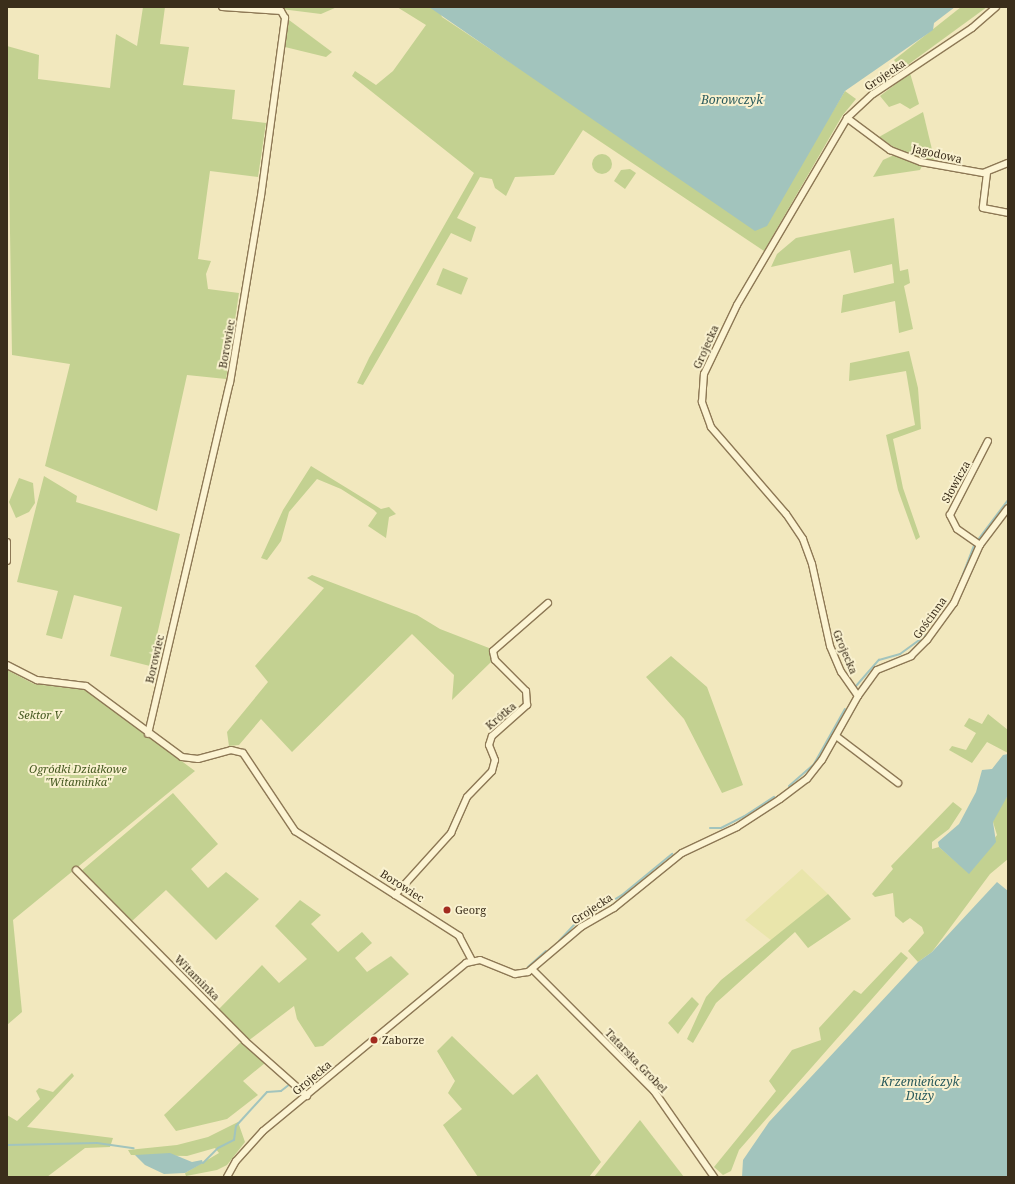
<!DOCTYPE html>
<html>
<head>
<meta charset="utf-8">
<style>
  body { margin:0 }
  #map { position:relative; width:1015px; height:1184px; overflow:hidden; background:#f2e8be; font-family:"Noto Serif",serif }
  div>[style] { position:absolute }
  .farmland>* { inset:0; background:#e9e5ab }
  .green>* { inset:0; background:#c3d191; transform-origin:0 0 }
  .round { border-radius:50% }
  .water>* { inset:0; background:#a2c4bd }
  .stream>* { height:2px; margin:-1px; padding:0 1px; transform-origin:1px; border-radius:1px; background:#a2c4bd }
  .roads { filter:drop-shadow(1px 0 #8d7855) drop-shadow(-1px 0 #8d7855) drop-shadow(0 1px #8d7855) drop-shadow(0 -1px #8d7855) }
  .minor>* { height:6px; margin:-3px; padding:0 3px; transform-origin:3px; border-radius:3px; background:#fcf4d3 }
  .dots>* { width:11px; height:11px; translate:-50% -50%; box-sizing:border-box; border:2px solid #f9f1cf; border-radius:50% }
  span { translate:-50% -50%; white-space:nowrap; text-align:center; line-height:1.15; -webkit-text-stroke:4px #f9f1cf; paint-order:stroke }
  .street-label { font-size:11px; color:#3b2e1b }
  .park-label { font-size:11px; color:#455920; font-style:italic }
  .poi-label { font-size:11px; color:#3b2e1b }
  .left { translate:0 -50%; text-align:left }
  .water-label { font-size:12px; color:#295a5c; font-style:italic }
  .frame { position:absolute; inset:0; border:8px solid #3b2e1b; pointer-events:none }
</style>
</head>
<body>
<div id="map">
  <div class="farmland">
    <i style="clip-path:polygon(802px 869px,828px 894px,772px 941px,745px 920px)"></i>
  </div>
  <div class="green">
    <i style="clip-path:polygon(143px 7px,165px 7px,160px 44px,189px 47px,183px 85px,235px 90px,232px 119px,266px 123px,258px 177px,210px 171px,198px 259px,211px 261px,206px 274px,208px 289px,239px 293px,226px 379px,187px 375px,157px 511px,45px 466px,70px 364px,12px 355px,7px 46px,39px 55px,38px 79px,110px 88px,116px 34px,137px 46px)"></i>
    <i style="clip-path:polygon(265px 7px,337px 7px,321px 14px)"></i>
    <i style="clip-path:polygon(397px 7px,438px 7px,442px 17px,582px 110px,822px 129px,845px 91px,856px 99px,842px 116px,764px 251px,583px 130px,554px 175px,515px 177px,506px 196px,495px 188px,492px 179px,480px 177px,457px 218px,476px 227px,471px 242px,451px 233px,363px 385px,357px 383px,369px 358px,474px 173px,352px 76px,355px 71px,376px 85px,393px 71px,426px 25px)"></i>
    <i style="clip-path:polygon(961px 7px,987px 7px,902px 69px,894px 60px)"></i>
    <i style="clip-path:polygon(289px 20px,332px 52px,326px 57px,285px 47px)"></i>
    <i style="clip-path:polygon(910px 73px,919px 104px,910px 109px,900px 103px,889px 107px,880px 96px)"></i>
    <i style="clip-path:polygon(923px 112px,935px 162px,898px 150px,879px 137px)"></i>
    <i class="round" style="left:592px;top:154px;width:20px;height:20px"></i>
    <i style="clip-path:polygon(894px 155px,922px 166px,920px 170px,873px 177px,883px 160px)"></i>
    <i style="clip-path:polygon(630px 169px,636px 173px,625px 189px,614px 181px,621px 170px)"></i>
    <i style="clip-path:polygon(894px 218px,900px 271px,908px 269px,910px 283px,904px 286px,913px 329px,899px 333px,895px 301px,841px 313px,843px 295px,894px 283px,892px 264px,854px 273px,850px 250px,771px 267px,777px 254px,796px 238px)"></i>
    <i style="left:443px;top:268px;width:27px;height:18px;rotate:22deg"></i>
    <i style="clip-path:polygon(909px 351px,918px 388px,921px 429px,893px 439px,903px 488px,920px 537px,916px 540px,898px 490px,886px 435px,915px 425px,906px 371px,849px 381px,850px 363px)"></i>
    <i style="clip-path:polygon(311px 466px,381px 509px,389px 507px,396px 514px,389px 517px,386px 538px,368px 526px,377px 513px,374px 510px,341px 489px,317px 479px,289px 512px,281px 541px,267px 560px,261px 558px,283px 510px)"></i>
    <i style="clip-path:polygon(44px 476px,77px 496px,76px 502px,180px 534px,150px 666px,110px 656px,122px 607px,74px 595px,62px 639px,46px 635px,58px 591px,17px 582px)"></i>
    <i style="clip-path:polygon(19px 478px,33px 483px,35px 503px,29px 512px,16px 518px,9px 502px)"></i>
    <i style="clip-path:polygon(312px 575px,417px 615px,440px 629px,489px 648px,491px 662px,452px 700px,454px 675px,412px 634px,292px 752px,261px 719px,239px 745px,229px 746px,227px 732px,268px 682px,255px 666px,324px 588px,307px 578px)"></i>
    <i style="clip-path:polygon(671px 656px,707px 687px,743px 785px,722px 793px,684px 719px,646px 677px)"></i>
    <i style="clip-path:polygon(7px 670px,34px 684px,85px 690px,195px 771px,13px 920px,22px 1012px,7px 1025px)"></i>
    <i style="clip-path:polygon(988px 714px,1008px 730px,1008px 753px,987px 742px,972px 763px,949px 750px,952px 746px,966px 750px,976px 733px,964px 726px,969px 718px,982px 724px)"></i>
    <i style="clip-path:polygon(173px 793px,218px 844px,191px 869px,208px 888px,226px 872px,259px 899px,216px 940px,166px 890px,131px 922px,80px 872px)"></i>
    <i style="clip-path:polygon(1008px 795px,1008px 859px,990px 874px,932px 952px,918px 962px,908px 951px,924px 933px,922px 927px,910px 918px,903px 923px,895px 916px,893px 893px,875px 897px,872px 894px,893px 869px,891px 866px,953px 802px,962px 809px,949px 829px,932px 842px,932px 849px,939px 847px,969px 873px,997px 835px,993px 822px,994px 814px)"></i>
    <i style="clip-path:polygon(828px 894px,851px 919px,808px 948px,795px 932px,716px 1003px,693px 1043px,687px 1039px,706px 997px,721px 980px)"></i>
    <i style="clip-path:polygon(300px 900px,321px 915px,311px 924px,338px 952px,362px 932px,372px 943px,355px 958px,367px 972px,391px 956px,409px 974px,323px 1046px,315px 1047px,297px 1019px,294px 1006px,248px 1041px,218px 1010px,262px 965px,279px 983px,307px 959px,275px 926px)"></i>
    <i style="clip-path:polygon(901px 952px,908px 958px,739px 1150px,731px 1171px,723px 1175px,714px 1167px,776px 1091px,769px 1081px,792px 1050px,821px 1040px,819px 1028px,854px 990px,861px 994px)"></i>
    <i style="clip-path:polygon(692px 997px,699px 1004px,678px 1034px,668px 1023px)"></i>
    <i style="clip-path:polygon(452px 1036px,513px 1095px,537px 1074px,601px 1162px,589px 1177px,478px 1177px,443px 1125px,462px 1109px,448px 1093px,455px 1081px,437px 1051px)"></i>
    <i style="clip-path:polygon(241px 1042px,265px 1063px,243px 1081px,258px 1095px,227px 1119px,176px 1131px,164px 1115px)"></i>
    <i style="clip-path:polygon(72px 1073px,74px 1076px,27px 1127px,113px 1138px,110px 1147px,85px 1148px,47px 1177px,7px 1177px,7px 1115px,17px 1121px,40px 1099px,36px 1091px,39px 1088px,53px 1092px)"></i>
    <i style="clip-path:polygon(640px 1120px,684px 1177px,594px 1177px)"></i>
    <i style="clip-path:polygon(238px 1122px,245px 1142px,227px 1165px,217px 1170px,186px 1176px,185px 1173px,219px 1153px,215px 1148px,187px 1156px,131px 1155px,128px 1150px,177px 1145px,208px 1137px)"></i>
  </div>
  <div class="water">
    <i style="clip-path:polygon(429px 7px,955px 7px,934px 23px,933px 30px,845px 91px,767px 226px,755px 231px)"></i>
    <i style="clip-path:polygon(1008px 754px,1008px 795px,993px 822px,996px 842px,969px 874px,939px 847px,938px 842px,959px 824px,976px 792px,982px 770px,992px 769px,1003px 755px)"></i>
    <i style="clip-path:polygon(997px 882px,1008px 891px,1008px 1177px,742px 1177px,743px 1160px,769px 1122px,918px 962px,932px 952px)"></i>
    <i style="clip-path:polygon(170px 1153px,192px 1162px,202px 1160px,203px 1163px,185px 1173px,164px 1174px,145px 1165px,135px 1155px)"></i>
  </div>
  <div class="stream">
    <i style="left:960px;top:582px;width:40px;rotate:-69deg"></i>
    <i style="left:974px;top:545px;width:56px;rotate:-52.9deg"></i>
    <i style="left:856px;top:686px;width:35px;rotate:-49deg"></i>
    <i style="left:879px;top:660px;width:22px;rotate:-16deg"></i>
    <i style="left:900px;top:654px;width:36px;rotate:-36deg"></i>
    <i style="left:789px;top:786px;width:33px;rotate:-41deg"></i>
    <i style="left:814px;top:764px;width:63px;rotate:-60.6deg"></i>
    <i style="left:710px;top:828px;width:11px"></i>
    <i style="left:721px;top:828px;width:25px;rotate:-27deg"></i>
    <i style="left:743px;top:817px;width:37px;rotate:-33deg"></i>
    <i style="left:559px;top:941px;width:23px;rotate:-47deg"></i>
    <i style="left:575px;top:924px;width:55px;rotate:-31.7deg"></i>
    <i style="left:622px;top:895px;width:65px;rotate:-39.4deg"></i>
    <i style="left:528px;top:967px;width:24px;rotate:-42deg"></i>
    <i style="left:7px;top:1145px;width:90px;rotate:-1.3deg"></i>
    <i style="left:97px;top:1143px;width:37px;rotate:8deg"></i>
    <i style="left:203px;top:1163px;width:21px;rotate:-45deg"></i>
    <i style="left:218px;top:1148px;width:18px;rotate:-27deg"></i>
    <i style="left:234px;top:1140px;width:14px;rotate:-82deg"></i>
    <i style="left:236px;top:1126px;width:46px;rotate:-47.6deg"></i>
    <i style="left:267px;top:1092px;width:14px;rotate:-4deg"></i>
    <i style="left:281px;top:1091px;width:11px;rotate:-38deg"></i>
  </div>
  <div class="roads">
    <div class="minor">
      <i style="left:847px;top:118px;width:54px;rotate:36.7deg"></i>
      <i style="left:890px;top:150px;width:33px;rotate:21deg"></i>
      <i style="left:921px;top:162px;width:63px;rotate:10.1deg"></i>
      <i style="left:983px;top:173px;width:27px;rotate:-22deg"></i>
      <i style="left:987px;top:173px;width:35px;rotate:97deg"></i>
      <i style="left:983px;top:208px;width:25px;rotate:11deg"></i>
      <i style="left:7px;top:542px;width:19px;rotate:90deg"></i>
      <i style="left:980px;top:545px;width:28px;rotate:-145deg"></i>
      <i style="left:957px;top:529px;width:16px;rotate:-117deg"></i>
      <i style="left:950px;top:515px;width:83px;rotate:-62.8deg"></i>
      <i style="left:7px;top:665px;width:34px;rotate:27deg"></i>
      <i style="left:37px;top:680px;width:49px;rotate:7deg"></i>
      <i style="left:86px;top:686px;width:119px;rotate:36.5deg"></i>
      <i style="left:182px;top:757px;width:16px;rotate:7deg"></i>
      <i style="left:198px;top:759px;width:34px;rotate:-15deg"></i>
      <i style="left:231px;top:750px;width:12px;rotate:14deg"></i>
      <i style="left:243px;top:753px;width:94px;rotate:56.3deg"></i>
      <i style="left:295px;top:831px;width:195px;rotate:32.6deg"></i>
      <i style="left:459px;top:936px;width:27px;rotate:62deg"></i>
      <i style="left:858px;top:696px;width:32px;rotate:-54deg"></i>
      <i style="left:877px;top:670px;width:37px;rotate:-22deg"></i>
      <i style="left:911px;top:656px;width:23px;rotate:-45deg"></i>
      <i style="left:927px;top:640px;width:46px;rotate:-53.9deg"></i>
      <i style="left:954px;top:603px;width:64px;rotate:-65.9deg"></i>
      <i style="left:980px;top:545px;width:46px;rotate:-52.9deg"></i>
      <i style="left:148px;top:734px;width:360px;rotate:-76.9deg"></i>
      <i style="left:230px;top:383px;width:190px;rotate:-80.6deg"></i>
      <i style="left:261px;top:196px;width:180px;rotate:-82.3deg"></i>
      <i style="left:285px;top:18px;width:8px;rotate:-120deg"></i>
      <i style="left:281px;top:11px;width:59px;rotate:-176.1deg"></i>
      <i style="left:836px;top:736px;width:78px;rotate:37.2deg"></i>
      <i style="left:76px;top:870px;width:240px;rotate:45.3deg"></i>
      <i style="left:245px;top:1041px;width:83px;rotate:41.6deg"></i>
      <i style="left:395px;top:895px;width:84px;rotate:-47.9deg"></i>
      <i style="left:451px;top:833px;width:39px;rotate:-66deg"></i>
      <i style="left:467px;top:797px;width:36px;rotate:-46deg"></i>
      <i style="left:492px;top:771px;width:11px;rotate:-75deg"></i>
      <i style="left:495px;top:760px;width:16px;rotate:-112deg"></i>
      <i style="left:489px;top:745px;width:9px;rotate:-72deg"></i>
      <i style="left:492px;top:736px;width:47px;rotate:-41.5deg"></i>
      <i style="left:527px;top:705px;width:14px;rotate:-94deg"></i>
      <i style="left:526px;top:691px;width:44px;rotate:-135deg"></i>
      <i style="left:495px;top:660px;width:9px;rotate:-103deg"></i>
      <i style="left:493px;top:651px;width:73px;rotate:-41.1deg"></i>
      <i style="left:532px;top:969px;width:173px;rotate:45deg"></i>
      <i style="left:654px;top:1091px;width:105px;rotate:55.1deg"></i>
      <i style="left:227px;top:1177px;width:18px;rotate:-61deg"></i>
      <i style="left:236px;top:1161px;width:40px;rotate:-48deg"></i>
      <i style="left:263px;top:1131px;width:264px;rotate:-39.6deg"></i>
      <i style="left:466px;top:963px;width:14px;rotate:-12deg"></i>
      <i style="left:480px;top:960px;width:38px;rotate:22deg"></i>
      <i style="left:515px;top:974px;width:13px;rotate:-9deg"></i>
      <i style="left:528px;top:972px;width:70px;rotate:-40.3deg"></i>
      <i style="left:581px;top:927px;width:38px;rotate:-30deg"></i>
      <i style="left:614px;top:908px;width:87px;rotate:-39deg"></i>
      <i style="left:682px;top:853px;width:61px;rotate:-25.3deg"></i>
      <i style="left:737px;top:827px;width:51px;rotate:-33.1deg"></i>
      <i style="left:780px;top:799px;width:34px;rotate:-37deg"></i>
      <i style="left:807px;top:779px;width:24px;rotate:-52deg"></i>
      <i style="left:822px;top:760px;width:73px;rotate:-60.6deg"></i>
      <i style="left:858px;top:696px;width:29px;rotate:-125deg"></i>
      <i style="left:841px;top:672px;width:28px;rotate:-113deg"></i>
      <i style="left:830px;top:646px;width:84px;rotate:-102.4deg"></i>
      <i style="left:812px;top:564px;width:27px;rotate:-110deg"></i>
      <i style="left:803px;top:539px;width:30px;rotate:-124deg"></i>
      <i style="left:786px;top:514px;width:115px;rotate:-130.8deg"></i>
      <i style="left:711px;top:427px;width:27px;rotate:-110deg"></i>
      <i style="left:702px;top:402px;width:28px;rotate:-86deg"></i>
      <i style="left:704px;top:374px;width:76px;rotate:-64.4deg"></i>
      <i style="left:737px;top:305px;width:217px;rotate:-59.5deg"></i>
      <i style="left:847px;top:118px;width:35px;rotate:-43deg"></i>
      <i style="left:873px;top:94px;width:119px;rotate:-33.7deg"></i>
      <i style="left:972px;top:28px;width:32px;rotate:-41deg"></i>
    </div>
  </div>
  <div class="dots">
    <i style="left:447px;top:910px;background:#a22b1f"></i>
    <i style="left:374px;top:1040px;background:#a22b1f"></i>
  </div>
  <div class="street-label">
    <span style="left:885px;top:75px;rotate:-34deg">Grojecka</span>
    <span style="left:937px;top:154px;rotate:13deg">Jagodowa</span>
    <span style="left:227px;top:344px;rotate:-80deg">Borowiec</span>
    <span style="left:706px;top:347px;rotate:-66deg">Grojecka</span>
    <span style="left:956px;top:482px;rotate:-61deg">Słowicza</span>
    <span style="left:930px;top:618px;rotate:-54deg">Gościnna</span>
    <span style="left:845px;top:652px;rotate:67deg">Grojecka</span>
    <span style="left:155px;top:659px;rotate:-77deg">Borowiec</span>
    <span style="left:501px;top:716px;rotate:-40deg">Krótka</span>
    <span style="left:402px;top:886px;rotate:33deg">Borowiec</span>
    <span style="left:592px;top:909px;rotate:-33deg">Grojecka</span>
    <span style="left:197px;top:978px;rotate:45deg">Witaminka</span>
    <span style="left:636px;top:1061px;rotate:46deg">Tatarska Grobel</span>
    <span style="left:312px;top:1078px;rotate:-40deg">Grojecka</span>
  </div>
  <div class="park-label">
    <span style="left:40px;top:715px">Sektor V</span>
    <span style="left:78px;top:776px">Ogródki Działkowe<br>"Witaminka"</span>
  </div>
  <div class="poi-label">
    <span class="left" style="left:455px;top:910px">Georg</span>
    <span class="left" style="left:382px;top:1040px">Zaborze</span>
  </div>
  <div class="water-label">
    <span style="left:732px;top:100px">Borowczyk</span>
    <span style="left:920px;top:1089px">Krzemieńczyk<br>Duży</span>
  </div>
  <div class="frame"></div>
</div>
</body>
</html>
